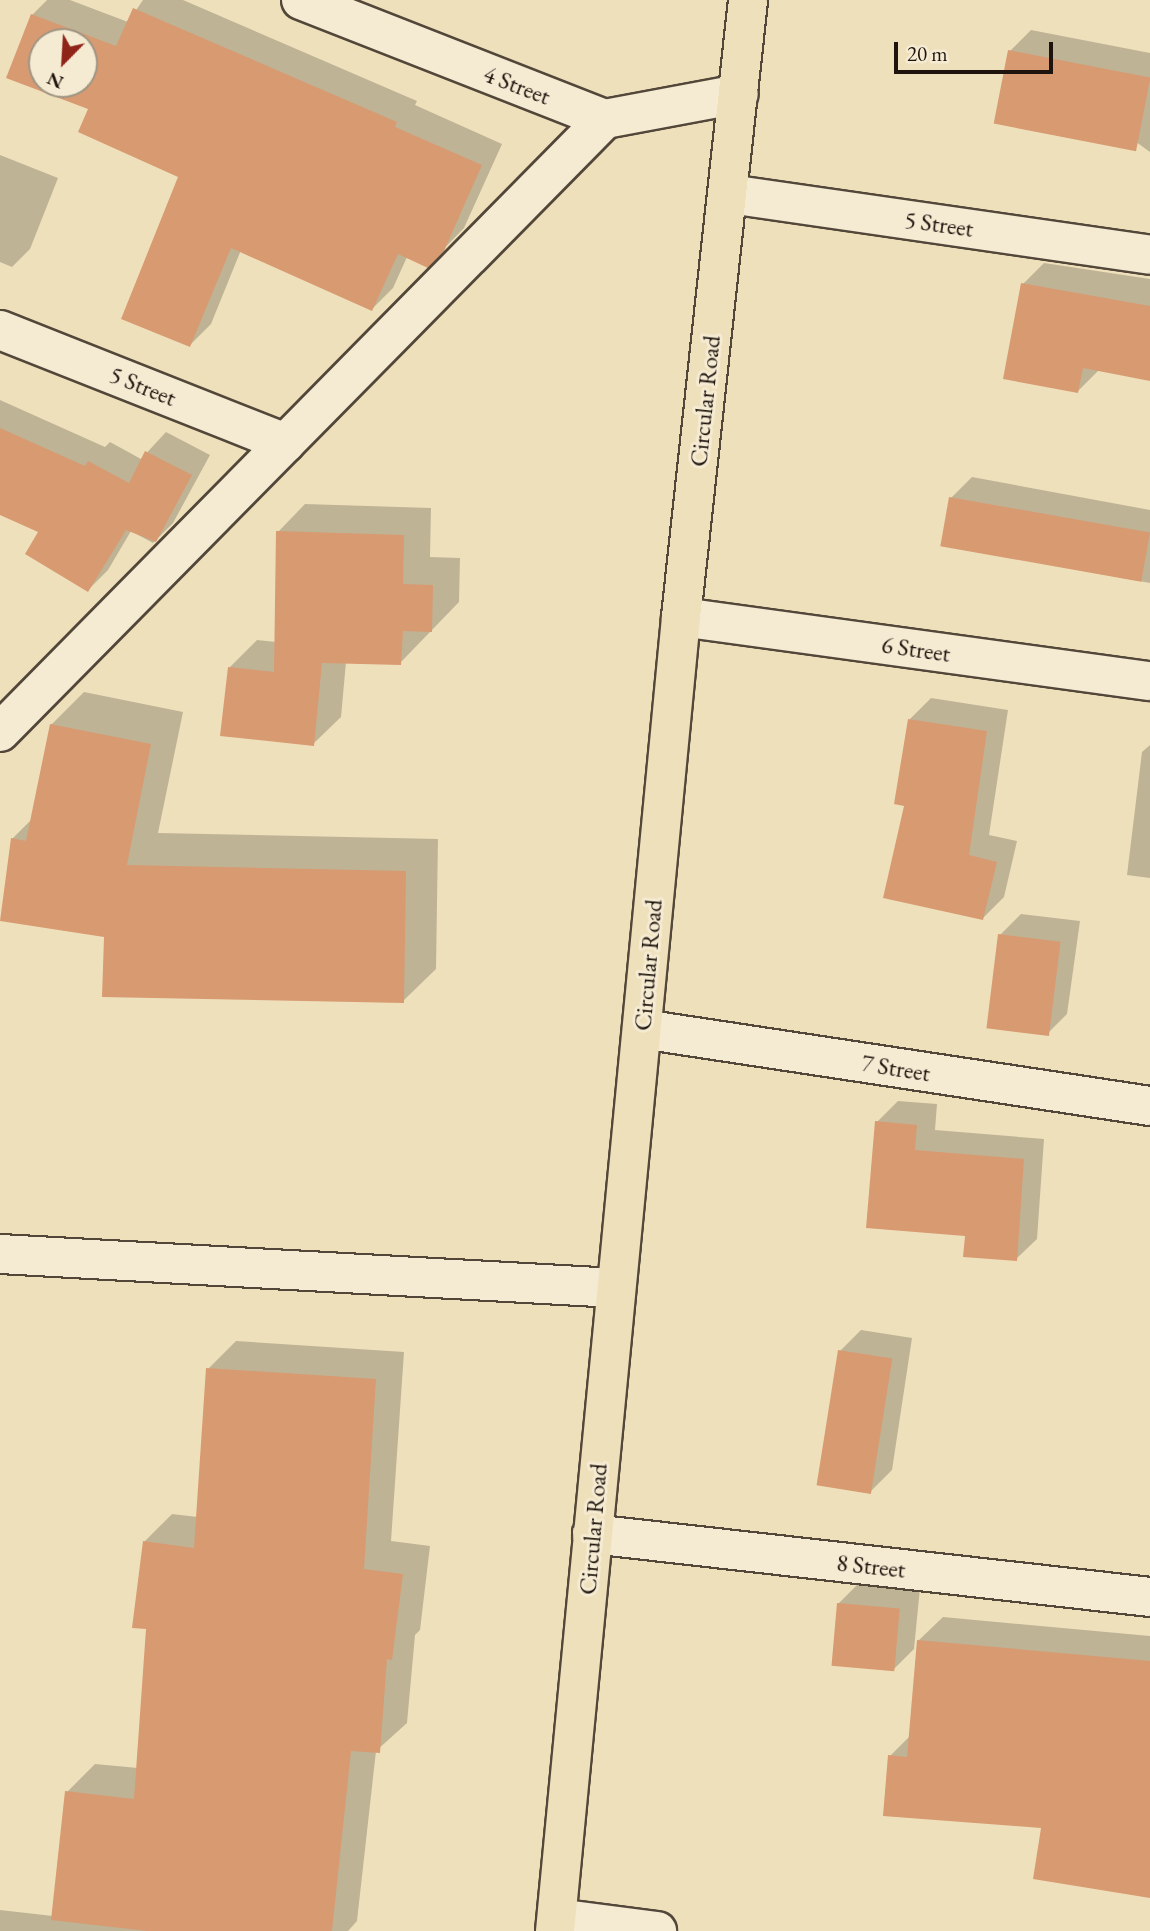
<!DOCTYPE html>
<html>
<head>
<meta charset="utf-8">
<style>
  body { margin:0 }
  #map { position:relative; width:1150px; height:1931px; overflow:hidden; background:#efe0bc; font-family:"EB Garamond",serif }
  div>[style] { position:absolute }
  .shadow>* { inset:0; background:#0003 }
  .building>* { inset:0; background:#d89a71; transform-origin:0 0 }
  .roads { filter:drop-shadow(2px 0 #524739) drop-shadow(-2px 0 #524739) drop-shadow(0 2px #524739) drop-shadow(0 -2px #524739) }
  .minor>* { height:38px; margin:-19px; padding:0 19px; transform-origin:19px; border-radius:19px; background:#f5ebd3 }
  .primary>* { height:38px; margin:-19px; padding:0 19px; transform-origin:19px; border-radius:19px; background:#efe0bc }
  span { translate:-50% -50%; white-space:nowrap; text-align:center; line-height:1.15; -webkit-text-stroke:6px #f5ebd3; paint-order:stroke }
  .street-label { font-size:24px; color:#1e140d }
  .north { position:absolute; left:28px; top:28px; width:70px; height:70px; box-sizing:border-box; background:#f5ebd3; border:2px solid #9f9584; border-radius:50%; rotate:204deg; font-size:19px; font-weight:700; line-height:28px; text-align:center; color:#1e140d }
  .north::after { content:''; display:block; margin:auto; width:24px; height:32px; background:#8f2418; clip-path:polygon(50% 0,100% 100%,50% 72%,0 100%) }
  .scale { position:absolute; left:894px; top:42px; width:159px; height:32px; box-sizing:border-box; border:4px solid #1e140d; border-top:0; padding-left:9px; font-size:21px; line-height:24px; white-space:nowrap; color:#1e140d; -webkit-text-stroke:5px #f5ebd3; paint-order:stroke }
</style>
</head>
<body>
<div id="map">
  <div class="shadow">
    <i style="clip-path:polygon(evenodd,47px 0,70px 0,128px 22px,143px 0,183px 0,417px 101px,415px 105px,502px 144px,464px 228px,427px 266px,407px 257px,393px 288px,372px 309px,241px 250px,211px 324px,190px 345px,181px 176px,90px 108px,8px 77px,32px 15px,47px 0,42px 42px,84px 42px,84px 84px,42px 84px,42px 42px)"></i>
    <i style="clip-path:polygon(1031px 30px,1150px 53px,1150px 152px,1010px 51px)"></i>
    <i style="clip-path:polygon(0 155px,58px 178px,30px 249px,12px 267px,0 262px)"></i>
    <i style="clip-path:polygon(1044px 263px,1150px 279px,1150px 377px,1100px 369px,1078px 391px,1023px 284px)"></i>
    <i style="clip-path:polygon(0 400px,105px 447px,110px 442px,141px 459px,166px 432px,210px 455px,173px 523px,153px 543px,131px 531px,108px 570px,88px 590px,40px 532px,0 514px)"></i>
    <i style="clip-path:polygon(972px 477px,1150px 510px,1150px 583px,942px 545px,951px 498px)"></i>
    <i style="clip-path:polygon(305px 504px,431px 508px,430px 557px,460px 558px,459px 602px,400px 663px,346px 662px,341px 717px,313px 744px,229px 668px,257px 640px,276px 642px,278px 532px)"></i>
    <i style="clip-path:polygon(84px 692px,183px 712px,158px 833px,438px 839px,436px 969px,403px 1001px,105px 935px,12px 839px,32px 819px,51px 725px)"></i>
    <i style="clip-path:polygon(931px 698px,1008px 710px,989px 835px,1017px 841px,1004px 897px,983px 918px,906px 804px,910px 719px)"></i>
    <i style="clip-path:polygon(1150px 745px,1150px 878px,1127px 875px,1142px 752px)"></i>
    <i style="clip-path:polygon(1021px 914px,1080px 921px,1067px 1014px,1046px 1035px,1000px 935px)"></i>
    <i style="clip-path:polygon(898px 1101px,937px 1104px,935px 1130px,1044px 1139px,1037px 1239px,1016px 1259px,967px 1235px,877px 1122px)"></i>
    <i style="clip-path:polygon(861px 1330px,912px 1338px,892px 1470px,871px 1491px,840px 1351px)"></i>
    <i style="clip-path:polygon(236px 1341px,404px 1352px,391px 1541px,430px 1546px,420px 1630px,415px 1635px,407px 1723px,376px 1751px,357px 1921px,348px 1931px,0 1931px,0 1910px,53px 1916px,67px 1792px,95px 1764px,138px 1768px,148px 1628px,144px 1542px,172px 1514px,198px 1517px,208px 1369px)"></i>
    <i style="clip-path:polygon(859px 1583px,920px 1588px,914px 1649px,893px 1670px,838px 1604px)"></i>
    <i style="clip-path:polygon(943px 1617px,1150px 1636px,1150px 1895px,1043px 1826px,890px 1756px,911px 1735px,919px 1640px)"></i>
  </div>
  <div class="building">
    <i style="clip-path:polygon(evenodd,133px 8px,397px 122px,395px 127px,482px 165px,444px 251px,428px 268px,398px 254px,372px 311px,231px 248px,190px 347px,121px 319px,178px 177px,78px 132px,88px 109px,6px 78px,31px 14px,116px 46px,133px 8px,42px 42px,84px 42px,84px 84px,42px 84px,42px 42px)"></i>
    <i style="left:1008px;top:50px;width:145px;height:75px;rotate:11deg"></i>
    <i style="clip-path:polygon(1021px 283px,1150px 306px,1150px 381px,1083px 368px,1078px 393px,1003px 379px)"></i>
    <i style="clip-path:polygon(0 428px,85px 466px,88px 461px,129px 483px,145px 451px,192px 475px,156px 542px,126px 530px,88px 592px,25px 554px,38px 532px,0 515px)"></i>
    <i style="left:949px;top:497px;width:204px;height:50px;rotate:10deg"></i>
    <i style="clip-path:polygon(276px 531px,404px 535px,403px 584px,433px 585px,432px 632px,403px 631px,401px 665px,322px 663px,314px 746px,220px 736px,228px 667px,274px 672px)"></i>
    <i style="clip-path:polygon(908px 719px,987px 731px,969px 855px,997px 862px,983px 920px,883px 898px,904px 806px,894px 804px)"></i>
    <i style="clip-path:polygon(50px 724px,151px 744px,127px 865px,406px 871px,404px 1003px,102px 997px,104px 937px,0 921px,11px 838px,26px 841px)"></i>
    <i style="left:998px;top:934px;width:63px;height:95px;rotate:7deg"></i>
    <i style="clip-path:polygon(875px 1121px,917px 1125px,915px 1150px,1024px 1159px,1017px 1261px,963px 1257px,965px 1236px,866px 1228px)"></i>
    <i style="left:838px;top:1350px;width:55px;height:137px;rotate:9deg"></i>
    <i style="clip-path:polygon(206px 1368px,376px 1379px,364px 1569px,403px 1574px,392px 1660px,387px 1659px,380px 1753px,351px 1751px,332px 1931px,147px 1931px,51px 1920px,65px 1791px,134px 1799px,146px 1629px,132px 1628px,143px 1541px,194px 1548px)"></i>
    <i style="left:837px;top:1603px;width:63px;height:63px;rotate:5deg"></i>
    <i style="clip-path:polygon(917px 1640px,1150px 1661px,1150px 1898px,1033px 1879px,1041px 1828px,883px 1816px,888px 1755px,907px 1757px)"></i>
  </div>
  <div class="roads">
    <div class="minor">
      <i style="left:301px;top:0;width:326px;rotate:21.4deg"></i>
      <i style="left:605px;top:119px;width:136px;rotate:-10.6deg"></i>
      <i style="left:729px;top:194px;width:425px;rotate:8.2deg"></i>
      <i style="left:0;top:330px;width:307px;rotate:21.6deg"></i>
      <i style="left:681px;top:617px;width:473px;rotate:7.8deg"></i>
      <i style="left:0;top:732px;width:861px;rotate:-45.38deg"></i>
      <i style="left:642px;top:1029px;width:514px;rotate:8.62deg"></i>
      <i style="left:0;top:1254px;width:617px;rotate:3.16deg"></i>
      <i style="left:592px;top:1534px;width:562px;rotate:6.44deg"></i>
      <i style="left:557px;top:1918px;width:101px;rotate:7.4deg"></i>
    </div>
    <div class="primary">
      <i style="left:555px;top:1931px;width:1320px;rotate:-84.52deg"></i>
      <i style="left:681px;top:617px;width:621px;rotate:-83.8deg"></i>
    </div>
  </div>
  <div class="street-label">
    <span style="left:517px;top:85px;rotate:21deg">4 Street</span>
    <span style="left:939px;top:224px;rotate:8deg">5 Street</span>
    <span style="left:143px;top:386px;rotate:22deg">5 Street</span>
    <span style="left:705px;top:401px;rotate:-84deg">Circular Road</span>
    <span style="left:916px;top:649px;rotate:8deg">6 Street</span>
    <span style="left:648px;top:965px;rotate:-85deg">Circular Road</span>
    <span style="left:896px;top:1068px;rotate:9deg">7 Street</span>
    <span style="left:593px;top:1529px;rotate:-85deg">Circular Road</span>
    <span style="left:871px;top:1566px;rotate:6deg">8 Street</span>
  </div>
  <div class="north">N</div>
  <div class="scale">20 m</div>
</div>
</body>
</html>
